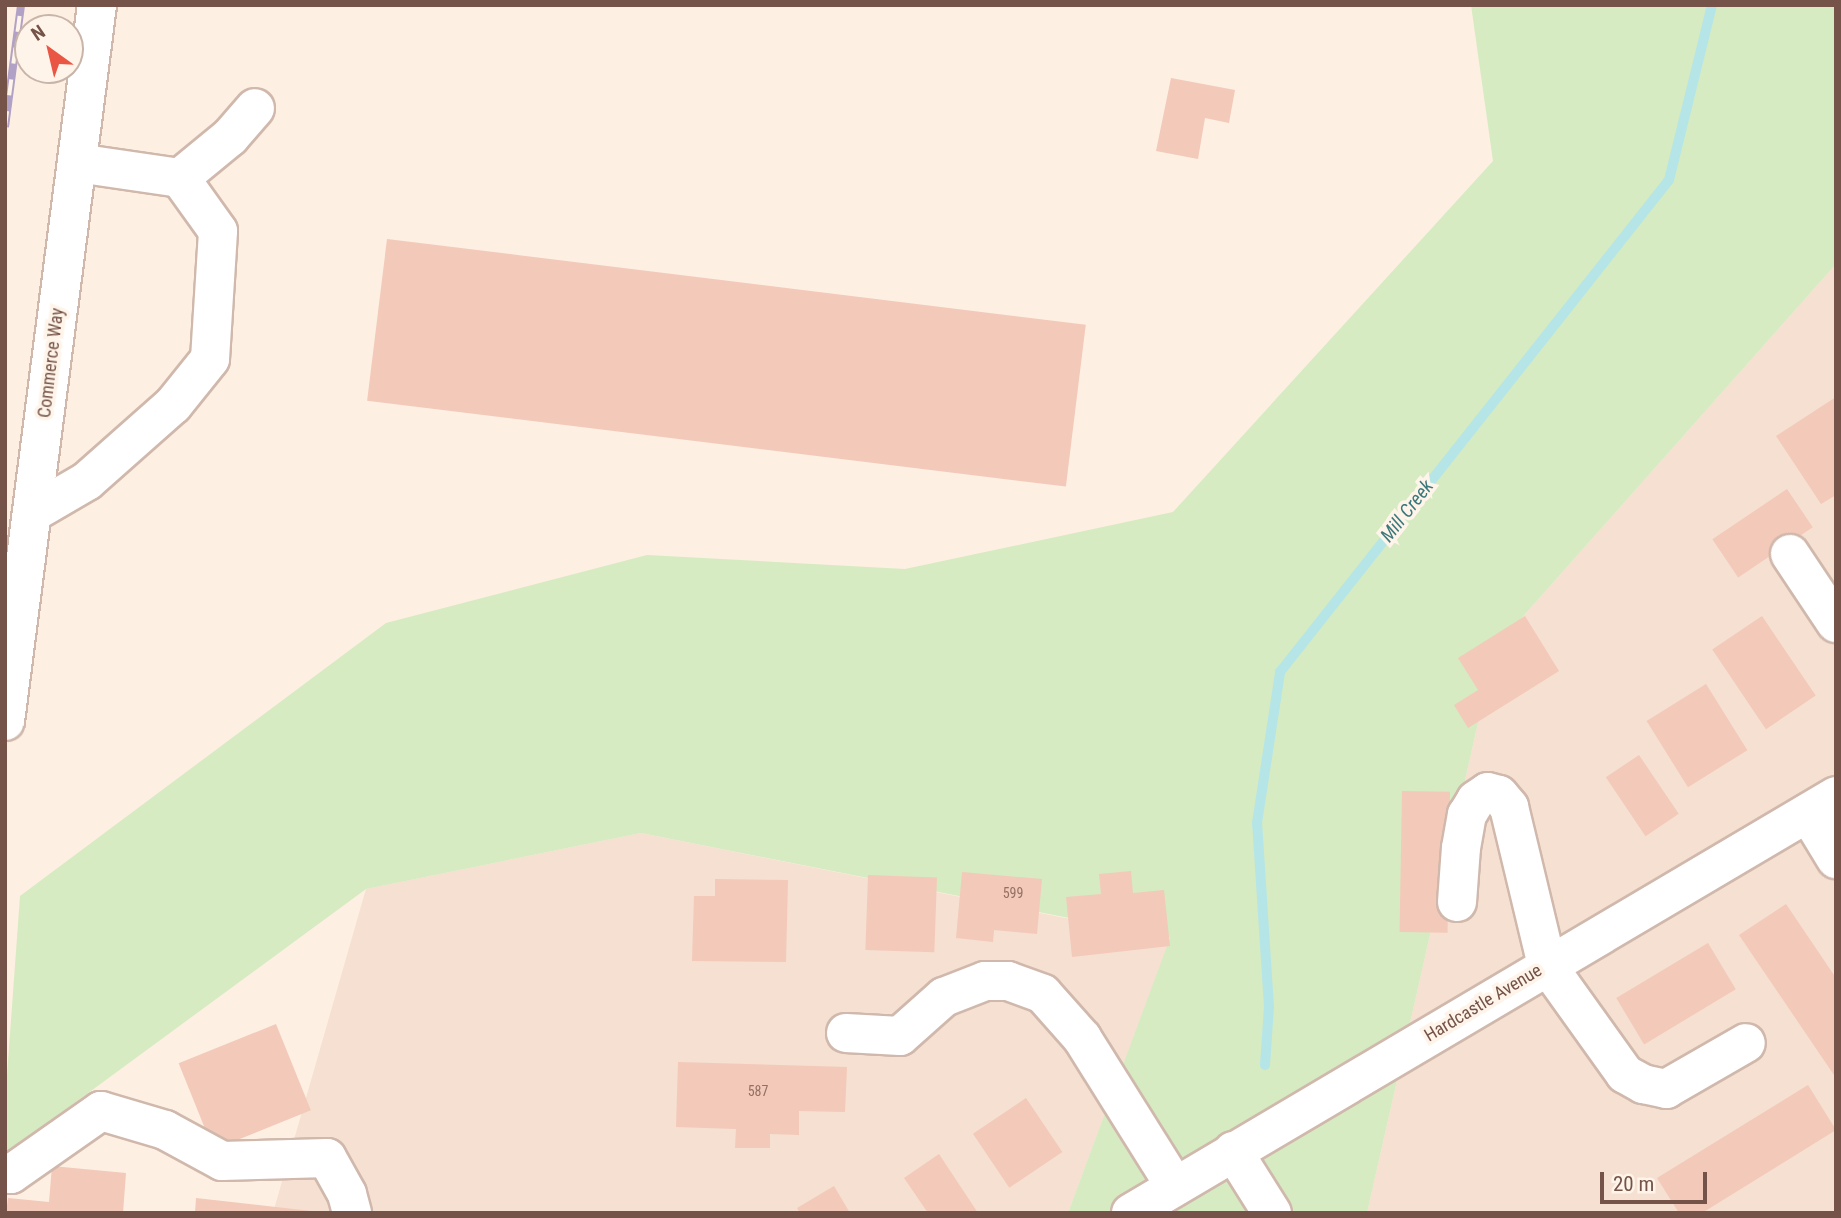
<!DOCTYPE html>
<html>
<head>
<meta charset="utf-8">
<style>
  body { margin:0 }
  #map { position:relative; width:1841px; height:1218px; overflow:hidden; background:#fdefe2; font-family:"Roboto Condensed",sans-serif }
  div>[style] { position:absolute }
  .residential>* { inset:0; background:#f5e0d1 }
  .green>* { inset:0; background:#d6ebc1 }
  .stream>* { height:10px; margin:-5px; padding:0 5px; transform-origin:5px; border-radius:5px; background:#b6e5e7 }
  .building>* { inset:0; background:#f3c9b9; transform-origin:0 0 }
  .roads { filter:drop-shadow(2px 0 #d0b8ac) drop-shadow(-2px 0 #d0b8ac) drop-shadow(0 2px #d0b8ac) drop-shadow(0 -2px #d0b8ac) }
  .minor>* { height:38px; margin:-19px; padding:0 19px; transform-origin:19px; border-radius:19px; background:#fff }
  .rail>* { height:8px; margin-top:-4px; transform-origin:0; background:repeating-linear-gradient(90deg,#fff4e9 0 16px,#b1a1c6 0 32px); box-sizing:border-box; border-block:2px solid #b1a1c6 }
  span { translate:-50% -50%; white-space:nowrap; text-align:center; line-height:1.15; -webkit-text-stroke:7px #fff4e9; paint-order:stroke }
  .number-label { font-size:14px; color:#947064 }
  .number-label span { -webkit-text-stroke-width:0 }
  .street-label { font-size:18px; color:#755348 }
  .water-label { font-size:19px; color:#3b787c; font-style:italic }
  .frame { position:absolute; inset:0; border:7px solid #755348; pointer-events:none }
  .north { position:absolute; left:14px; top:14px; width:70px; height:70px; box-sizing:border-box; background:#fff4e9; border:2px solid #c8b4a9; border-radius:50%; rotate:326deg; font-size:19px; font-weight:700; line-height:28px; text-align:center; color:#755348 }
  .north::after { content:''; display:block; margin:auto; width:24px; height:32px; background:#ea5644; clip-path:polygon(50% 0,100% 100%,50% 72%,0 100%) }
  .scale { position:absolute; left:1600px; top:1172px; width:107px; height:32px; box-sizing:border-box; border:4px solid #755348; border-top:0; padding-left:9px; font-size:21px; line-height:24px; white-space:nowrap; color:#755348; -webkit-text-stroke:5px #fff4e9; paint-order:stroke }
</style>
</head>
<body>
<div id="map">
  <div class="residential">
    <i style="clip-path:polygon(1836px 264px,1836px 1213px,1367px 1213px,1495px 648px)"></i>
    <i style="clip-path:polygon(641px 833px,1170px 939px,1068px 1213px,273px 1213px,366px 889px)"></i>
  </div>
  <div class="green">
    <i style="clip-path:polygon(1471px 5px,1836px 5px,1836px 264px,1495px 648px,1367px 1213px,1068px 1213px,1170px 938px,641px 833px,366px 889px,5px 1154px,5px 1103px,20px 896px,386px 623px,647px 555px,905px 569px,1173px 512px,1493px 161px)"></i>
  </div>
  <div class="stream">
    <i style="left:1265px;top:1065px;width:58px;rotate:-86.1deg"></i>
    <i style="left:1269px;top:1007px;width:184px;rotate:-93.7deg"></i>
    <i style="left:1257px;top:823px;width:153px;rotate:-81.3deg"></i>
    <i style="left:1280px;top:672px;width:627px;rotate:-51.67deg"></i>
    <i style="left:1669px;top:180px;width:180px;rotate:-76.2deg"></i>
  </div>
  <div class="building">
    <i style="clip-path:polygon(1171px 78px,1235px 90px,1229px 123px,1205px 118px,1198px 159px,1156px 151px)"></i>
    <i style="left:387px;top:239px;width:704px;height:163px;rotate:7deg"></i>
    <i style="clip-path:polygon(1836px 397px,1836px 495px,1821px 504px,1776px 436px)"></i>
    <i style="left:1787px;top:489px;width:46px;height:90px;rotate:56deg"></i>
    <i style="clip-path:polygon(1525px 616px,1559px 671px,1468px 728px,1454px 705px,1478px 690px,1458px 658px)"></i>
    <i style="left:1762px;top:616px;width:96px;height:60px;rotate:56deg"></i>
    <i style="left:1706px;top:684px;width:78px;height:70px;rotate:58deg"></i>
    <i style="left:1639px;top:755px;width:71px;height:40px;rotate:56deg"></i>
    <i style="left:1402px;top:791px;width:48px;height:141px;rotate:1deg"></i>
    <i style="clip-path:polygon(1131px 871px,1133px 893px,1164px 890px,1170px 946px,1072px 957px,1066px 897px,1101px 894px,1099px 874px)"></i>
    <i style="clip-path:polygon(962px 872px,1042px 879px,1037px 934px,994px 930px,993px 942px,956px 938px)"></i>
    <i style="left:868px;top:875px;width:69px;height:75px;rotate:2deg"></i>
    <i style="clip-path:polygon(715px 879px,788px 880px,786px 962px,692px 961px,694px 896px,715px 896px)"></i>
    <i style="clip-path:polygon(1786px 904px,1836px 978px,1836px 1078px,1739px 935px)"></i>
    <i style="left:1708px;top:943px;width:54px;height:107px;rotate:59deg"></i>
    <i style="left:276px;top:1024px;width:93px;height:105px;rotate:68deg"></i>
    <i style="clip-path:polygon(678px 1062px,847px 1067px,845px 1112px,799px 1111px,799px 1135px,770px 1134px,770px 1148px,735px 1148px,736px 1129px,676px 1127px)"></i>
    <i style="clip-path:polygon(1808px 1085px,1836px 1130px,1702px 1213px,1679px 1213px,1657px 1178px)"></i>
    <i style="left:1026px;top:1098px;width:65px;height:64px;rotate:56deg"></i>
    <i style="clip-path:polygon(939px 1154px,978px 1213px,928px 1213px,904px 1178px)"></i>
    <i style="clip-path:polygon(52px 1166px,126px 1173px,123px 1213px,6px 1213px,8px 1198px,49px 1202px)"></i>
    <i style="clip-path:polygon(834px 1186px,850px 1213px,800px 1213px,797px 1208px)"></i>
    <i style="clip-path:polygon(196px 1198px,311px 1211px,311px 1213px,195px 1213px)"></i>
  </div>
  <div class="roads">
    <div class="minor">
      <i style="left:180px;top:178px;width:65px;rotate:-39.4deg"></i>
      <i style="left:230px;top:137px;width:38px;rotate:-49deg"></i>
      <i style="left:32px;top:513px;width:64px;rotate:-30.2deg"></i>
      <i style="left:87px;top:481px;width:115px;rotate:-41.5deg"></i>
      <i style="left:173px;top:405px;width:59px;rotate:-51.2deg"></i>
      <i style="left:210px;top:359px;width:128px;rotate:-86.4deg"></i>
      <i style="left:218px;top:231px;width:65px;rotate:-125.6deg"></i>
      <i style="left:180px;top:178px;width:104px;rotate:-171.7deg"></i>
      <i style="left:1790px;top:554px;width:83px;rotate:56.3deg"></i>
      <i style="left:5px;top:721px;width:722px;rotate:-82.68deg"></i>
      <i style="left:1808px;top:813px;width:54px;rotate:58.7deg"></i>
      <i style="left:1457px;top:902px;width:54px;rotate:-85.8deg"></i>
      <i style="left:1461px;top:848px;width:34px;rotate:-80deg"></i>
      <i style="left:1467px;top:815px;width:17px;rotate:-59deg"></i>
      <i style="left:1476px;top:800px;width:14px;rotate:-34deg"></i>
      <i style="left:1488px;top:792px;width:11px;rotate:15deg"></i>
      <i style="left:1499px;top:795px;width:16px;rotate:50deg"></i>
      <i style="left:1509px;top:807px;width:163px;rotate:76.5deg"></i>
      <i style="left:1547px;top:965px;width:134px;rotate:54.4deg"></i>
      <i style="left:1625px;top:1074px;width:21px;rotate:29deg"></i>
      <i style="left:1643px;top:1084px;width:24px;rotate:12deg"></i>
      <i style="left:1666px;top:1089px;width:92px;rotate:-29.9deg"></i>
      <i style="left:846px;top:1033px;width:54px;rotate:3.2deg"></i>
      <i style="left:900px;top:1036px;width:59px;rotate:-41.6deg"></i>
      <i style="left:944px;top:997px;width:44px;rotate:-21.3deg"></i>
      <i style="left:985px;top:981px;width:23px"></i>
      <i style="left:1008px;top:981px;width:37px;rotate:20deg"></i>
      <i style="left:1043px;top:994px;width:59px;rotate:48.4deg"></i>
      <i style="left:1082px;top:1038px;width:175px;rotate:57.9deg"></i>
      <i style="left:1233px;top:1151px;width:73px;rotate:57.8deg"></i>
      <i style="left:5px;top:1173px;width:6px;rotate:9deg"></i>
      <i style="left:11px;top:1174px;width:110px;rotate:-35deg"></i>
      <i style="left:101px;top:1111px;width:67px;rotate:16.5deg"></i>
      <i style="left:165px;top:1130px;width:65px;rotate:28.5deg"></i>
      <i style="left:222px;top:1161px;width:105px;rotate:-1.6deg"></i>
      <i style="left:327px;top:1158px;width:41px;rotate:60.9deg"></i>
      <i style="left:347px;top:1194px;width:20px;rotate:75deg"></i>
      <i style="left:1131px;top:1213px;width:819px;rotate:-30.6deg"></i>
    </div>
  </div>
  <div class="rail">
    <i style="left:5px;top:127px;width:123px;rotate:-82.5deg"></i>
  </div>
  <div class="number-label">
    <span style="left:1013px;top:893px">599</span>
    <span style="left:758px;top:1091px">587</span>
  </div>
  <div class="street-label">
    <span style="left:51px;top:363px;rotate:-83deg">Commerce Way</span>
    <span style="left:1483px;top:1003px;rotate:-31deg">Hardcastle Avenue</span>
  </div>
  <div class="water-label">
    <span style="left:1407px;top:511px;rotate:-52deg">Mill Creek</span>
  </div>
  <div class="frame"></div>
  <div class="north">N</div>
  <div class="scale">20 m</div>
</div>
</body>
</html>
